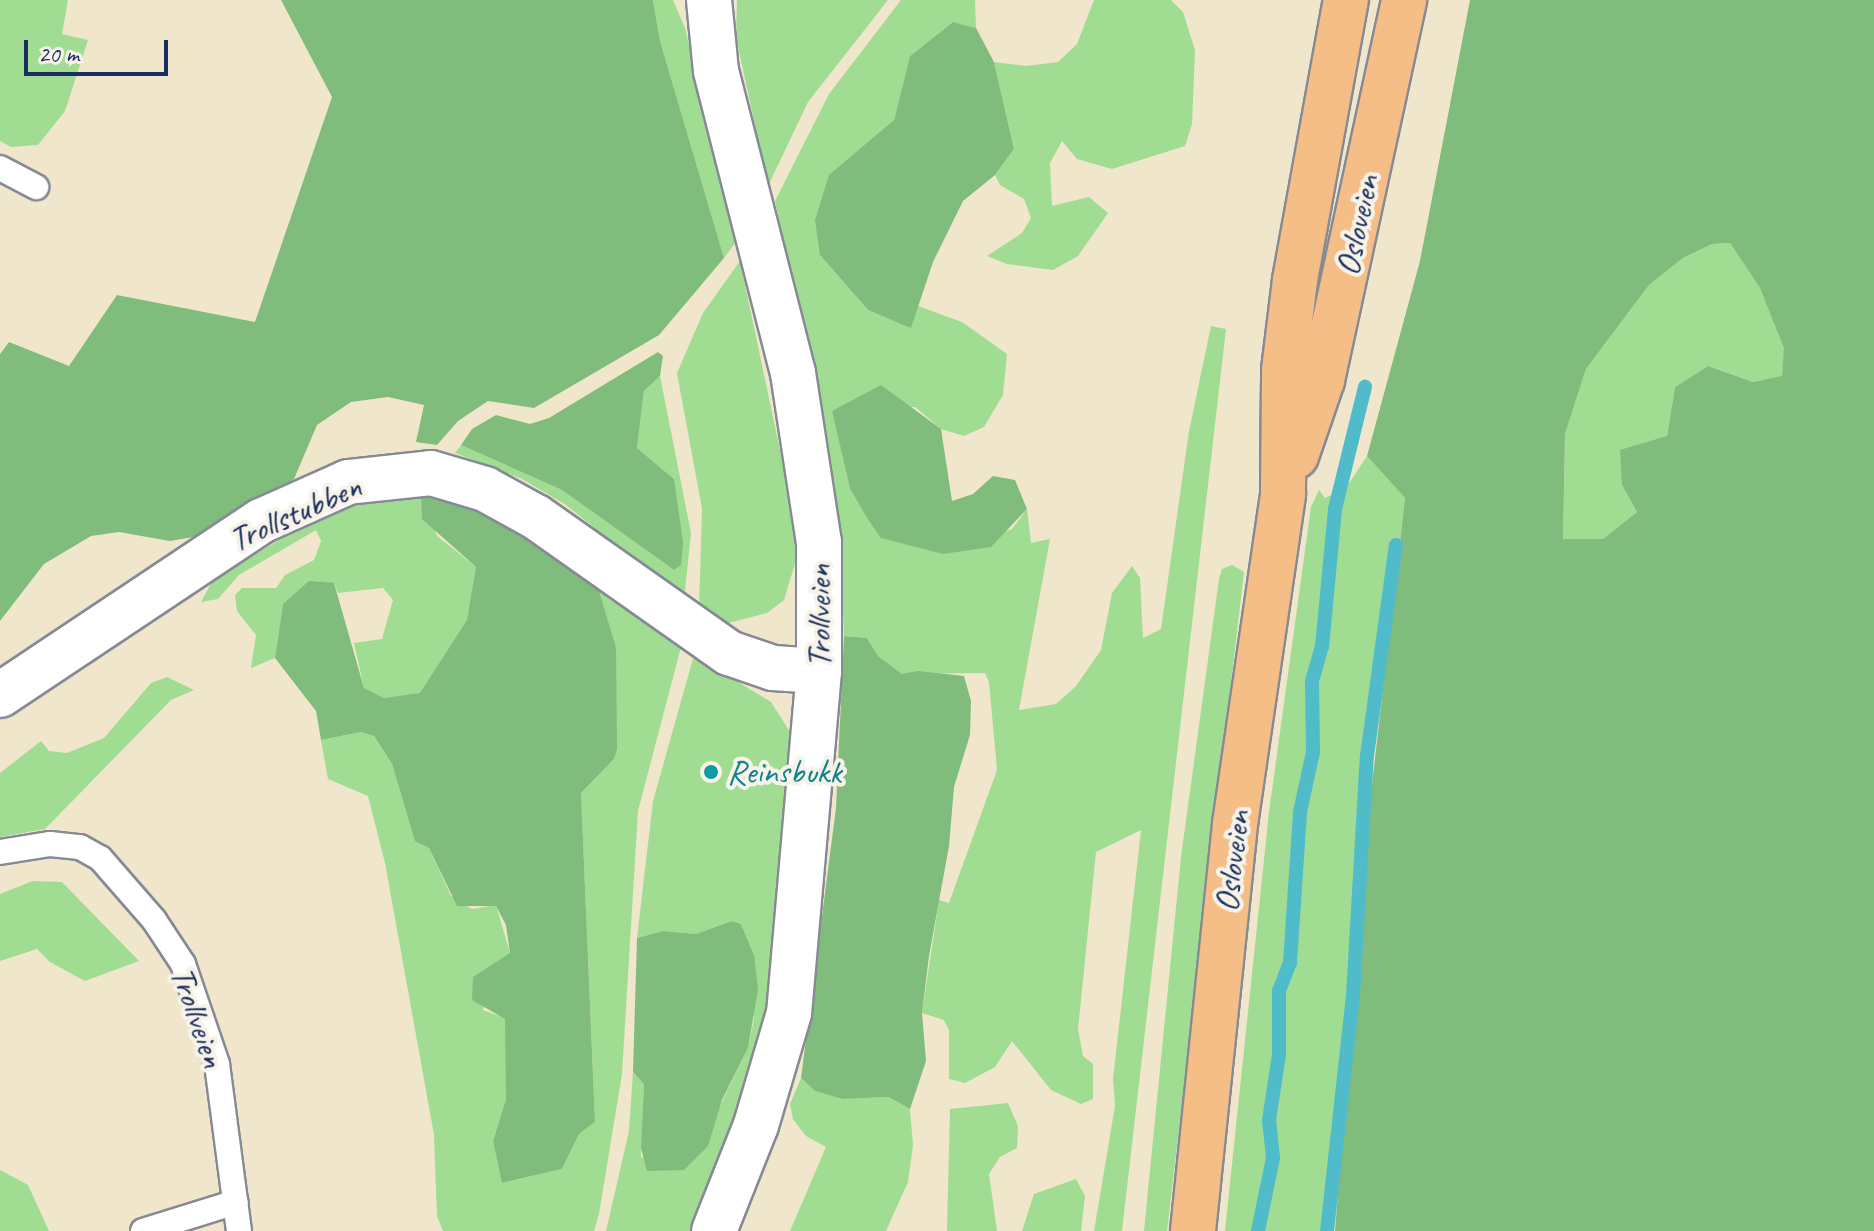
<!DOCTYPE html>
<html>
<head>
<meta charset="utf-8">
<style>
  body { margin:0 }
  #map { position:relative; width:1874px; height:1231px; overflow:hidden; background:#f0e6cc; font-family:Caveat,sans-serif }
  div>[style] { position:absolute }
  .green>* { inset:0; background:#a0dd92 }
  .forest>* { inset:0; background:#80bc7c }
  .stream>* { height:14px; margin:-7px; padding:0 7px; transform-origin:7px; border-radius:7px; background:#50bcca }
  .roads { filter:drop-shadow(2px 0 #868a95) drop-shadow(-2px 0 #868a95) drop-shadow(0 2px #868a95) drop-shadow(0 -2px #868a95) }
  .service>* { height:24px; margin:-12px; padding:0 12px; transform-origin:12px; border-radius:12px; background:#fff }
  .minor>* { height:44px; margin:-22px; padding:0 22px; transform-origin:22px; border-radius:22px; background:#fff }
  .primary>* { height:44px; margin:-22px; padding:0 22px; transform-origin:22px; border-radius:22px; background:#f5be86 }
  .dots>* { width:22px; height:22px; translate:-50% -50%; box-sizing:border-box; border:4px solid #f7f3e8; border-radius:50% }
  span { translate:-50% -50%; white-space:nowrap; text-align:center; line-height:1.15; -webkit-text-stroke:8px #f7f3e8; paint-order:stroke }
  .street-label { font-size:34px; color:#1b2f5e }
  .culture-label { font-size:34px; color:#0d838f }
  .left { translate:0 -50%; text-align:left }
  .scale { position:absolute; left:24px; top:40px; width:144px; height:36px; box-sizing:border-box; border:4px solid #1b2f5e; border-top:0; padding-left:10px; font-size:24px; line-height:28px; white-space:nowrap; color:#1b2f5e; -webkit-text-stroke:6px #f7f3e8; paint-order:stroke }
</style>
</head>
<body>
<div id="map">
  <div class="green">
    <i style="clip-path:polygon(0 0,68px 0,62px 34px,88px 40px,65px 111px,38px 145px,11px 147px,0 141px)"></i>
    <i style="clip-path:polygon(653px 0,673px 0,685px 28px,736px 242px,724px 258px,660px 41px)"></i>
    <i style="clip-path:polygon(737px 0,888px 0,808px 102px,768px 186px,736px 37px)"></i>
    <i style="clip-path:polygon(901px 0,975px 0,976px 28px,953px 22px,910px 56px,894px 120px,866px 146px,820px 255px,868px 310px,911px 327px,918px 306px,962px 322px,1007px 354px,1003px 395px,984px 427px,964px 436px,941px 429px,915px 407px,832px 410px,850px 489px,867px 518px,903px 542px,943px 554px,1012px 529px,1027px 509px,1031px 543px,1050px 539px,1019px 710px,1056px 704px,1076px 686px,1101px 650px,1112px 593px,1132px 566px,1140px 578px,1143px 638px,1161px 629px,1189px 431px,1211px 326px,1226px 329px,1122px 1231px,1094px 1231px,1115px 1106px,1113px 1079px,1141px 830px,1096px 852px,1078px 1029px,1083px 1056px,1093px 1064px,1093px 1099px,1081px 1104px,1051px 1090px,1012px 1041px,995px 1067px,965px 1083px,949px 1079px,949px 1030px,944px 1020px,922px 1013px,939px 900px,949px 903px,997px 770px,989px 682px,985px 673px,902px 674px,878px 656px,867px 638px,844px 636px,839px 521px,822px 414px,775px 201px,829px 94px)"></i>
    <i style="clip-path:polygon(1094px 0,1171px 0,1183px 12px,1195px 50px,1192px 124px,1185px 146px,1112px 169px,1077px 159px,1062px 141px,1050px 163px,1052px 206px,1089px 197px,1108px 213px,1078px 256px,1053px 270px,1007px 264px,987px 256px,1022px 233px,1031px 218px,1024px 199px,1000px 185px,995px 175px,1014px 149px,994px 62px,1026px 66px,1058px 62px,1077px 44px)"></i>
    <i style="clip-path:polygon(1730px 243px,1760px 288px,1785px 348px,1782px 377px,1753px 382px,1708px 366px,1675px 387px,1667px 436px,1622px 485px,1637px 512px,1603px 539px,1563px 540px,1565px 434px,1586px 369px,1649px 285px,1683px 258px,1712px 244px)"></i>
    <i style="clip-path:polygon(740px 261px,792px 507px,797px 557px,784px 600px,767px 613px,729px 623px,699px 610px,702px 509px,677px 373px,703px 313px)"></i>
    <i style="clip-path:polygon(660px 376px,691px 533px,684px 600px,566px 505px,522px 479px,455px 453px,461px 445px,562px 490px,674px 570px,674px 479px,637px 448px,644px 391px)"></i>
    <i style="clip-path:polygon(1367px 456px,1405px 498px,1385px 665px,1363px 762px,1351px 964px,1322px 1231px,1225px 1231px,1269px 812px,1311px 507px,1319px 490px,1325px 498px,1346px 488px)"></i>
    <i style="clip-path:polygon(421px 489px,437px 536px,476px 567px,468px 620px,420px 694px,384px 698px,364px 688px,354px 643px,382px 639px,393px 600px,383px 588px,338px 593px,334px 583px,283px 604px,275px 658px,251px 668px,256px 635px,237px 611px,235px 595px,242px 588px,276px 588px,285px 575px,314px 560px,321px 541px,316px 530px,239px 575px,218px 599px,201px 602px,213px 580px,322px 514px)"></i>
    <i style="clip-path:polygon(1232px 565px,1244px 572px,1167px 1231px,1144px 1231px,1181px 857px,1219px 579px,1222px 569px)"></i>
    <i style="clip-path:polygon(597px 584px,681px 647px,638px 811px,622px 1074px,599px 1214px,594px 1231px,443px 1231px,437px 1216px,434px 1135px,385px 863px,368px 796px,328px 779px,321px 740px,361px 732px,374px 736px,392px 764px,415px 840px,429px 848px,451px 896px,472px 909px,496px 905px,510px 953px,495px 964px,483px 1010px,505px 1018px,507px 1038px,506px 1099px,493px 1141px,503px 1183px,562px 1169px,579px 1134px,595px 1122px,581px 793px,614px 759px,616px 647px)"></i>
    <i style="clip-path:polygon(694px 655px,771px 702px,790px 732px,774px 973px,764px 1029px,728px 1144px,691px 1231px,606px 1231px,629px 1131px,633px 1072px,644px 1084px,641px 1158px,719px 1108px,748px 1048px,754px 1019px,754px 955px,741px 924px,730px 921px,696px 934px,663px 931px,637px 938px,653px 801px)"></i>
    <i style="clip-path:polygon(167px 677px,194px 690px,171px 700px,45px 829px,0 837px,0 773px,41px 741px,49px 751px,67px 753px,104px 738px,151px 683px)"></i>
    <i style="clip-path:polygon(33px 881px,62px 882px,139px 961px,85px 981px,50px 962px,37px 949px,0 961px,0 894px)"></i>
    <i style="clip-path:polygon(801px 1078px,815px 1091px,842px 1099px,890px 1097px,910px 1109px,913px 1145px,908px 1182px,886px 1231px,790px 1231px,826px 1147px,806px 1136px,793px 1119px,790px 1104px)"></i>
    <i style="clip-path:polygon(1008px 1103px,1018px 1126px,1017px 1148px,1000px 1157px,989px 1174px,997px 1231px,947px 1231px,950px 1109px)"></i>
    <i style="clip-path:polygon(0 1170px,28px 1185px,49px 1231px,0 1231px)"></i>
    <i style="clip-path:polygon(1076px 1179px,1085px 1196px,1081px 1231px,1022px 1231px,1034px 1194px)"></i>
  </div>
  <div class="forest">
    <i style="clip-path:polygon(281px 0,653px 0,660px 41px,724px 258px,659px 335px,534px 408px,488px 401px,458px 421px,437px 445px,416px 442px,424px 405px,388px 397px,351px 402px,317px 425px,294px 479px,193px 537px,170px 541px,119px 532px,91px 536px,44px 564px,0 621px,0 354px,9px 342px,69px 366px,117px 295px,255px 322px,332px 97px)"></i>
    <i style="clip-path:polygon(evenodd,1470px 0,1874px 0,1874px 1231px,1335px 1231px,1367px 828px,1405px 498px,1367px 456px,1420px 261px,1470px 0,1730px 243px,1760px 288px,1784px 348px,1782px 376px,1753px 382px,1708px 366px,1675px 387px,1667px 436px,1620px 450px,1622px 485px,1637px 512px,1603px 539px,1563px 539px,1565px 434px,1586px 369px,1649px 285px,1683px 258px,1712px 244px,1730px 243px)"></i>
    <i style="clip-path:polygon(953px 22px,976px 28px,994px 62px,1014px 149px,995px 175px,963px 201px,933px 262px,911px 328px,868px 310px,820px 255px,815px 220px,829px 175px,894px 120px,910px 56px)"></i>
    <i style="clip-path:polygon(658px 352px,663px 356px,660px 376px,644px 391px,637px 448px,674px 479px,683px 542px,681px 565px,674px 570px,562px 490px,461px 445px,472px 429px,496px 415px,530px 424px,549px 418px)"></i>
    <i style="clip-path:polygon(881px 385px,941px 429px,952px 501px,973px 494px,993px 476px,1015px 480px,1027px 509px,991px 547px,943px 554px,881px 538px,867px 518px,850px 489px,832px 411px)"></i>
    <i style="clip-path:polygon(421px 489px,496px 514px,597px 584px,616px 647px,617px 749px,614px 759px,581px 793px,595px 1122px,579px 1134px,562px 1169px,502px 1183px,493px 1141px,506px 1099px,505px 1019px,472px 1000px,473px 977px,510px 953px,506px 925px,496px 906px,457px 906px,429px 848px,415px 841px,392px 764px,374px 736px,361px 732px,321px 740px,316px 711px,275px 658px,283px 604px,309px 581px,334px 583px,364px 688px,384px 698px,420px 693px,467px 620px,476px 567px,422px 519px)"></i>
    <i style="clip-path:polygon(844px 636px,867px 638px,878px 656px,902px 674px,918px 671px,964px 676px,971px 701px,970px 735px,954px 787px,949px 846px,929px 956px,922px 1013px,926px 1061px,910px 1109px,889px 1097px,842px 1099px,815px 1091px,801px 1078px,836px 808px)"></i>
    <i style="clip-path:polygon(731px 921px,741px 924px,754px 955px,758px 990px,748px 1048px,722px 1100px,708px 1146px,684px 1170px,647px 1171px,641px 1148px,644px 1084px,633px 1072px,637px 938px,663px 931px,696px 934px)"></i>
  </div>
  <div class="stream">
    <i style="left:1258px;top:1231px;width:75px;rotate:-78.4deg"></i>
    <i style="left:1273px;top:1158px;width:38px;rotate:-96deg"></i>
    <i style="left:1269px;top:1120px;width:66px;rotate:-81.3deg"></i>
    <i style="left:1279px;top:1055px;width:64px;rotate:-90deg"></i>
    <i style="left:1279px;top:991px;width:30px;rotate:-69deg"></i>
    <i style="left:1290px;top:963px;width:151px;rotate:-86.2deg"></i>
    <i style="left:1300px;top:812px;width:61px;rotate:-77.8deg"></i>
    <i style="left:1313px;top:752px;width:71px;rotate:-90.8deg"></i>
    <i style="left:1312px;top:681px;width:35px;rotate:-74deg"></i>
    <i style="left:1322px;top:647px;width:139px;rotate:-84.6deg"></i>
    <i style="left:1335px;top:509px;width:126px;rotate:-76.2deg"></i>
    <i style="left:1327px;top:1231px;width:236px;rotate:-83.7deg"></i>
    <i style="left:1353px;top:996px;width:240px;rotate:-86.7deg"></i>
    <i style="left:1367px;top:756px;width:213px;rotate:-82.2deg"></i>
  </div>
  <div class="roads">
    <div class="service">
      <i style="left:0;top:168px;width:41px;rotate:27.8deg"></i>
      <i style="left:0;top:852px;width:51px;rotate:-9.1deg"></i>
      <i style="left:50px;top:844px;width:30px;rotate:6deg"></i>
      <i style="left:80px;top:847px;width:23px;rotate:29deg"></i>
      <i style="left:100px;top:858px;width:82px;rotate:48.9deg"></i>
      <i style="left:154px;top:920px;width:53px;rotate:56.6deg"></i>
      <i style="left:183px;top:964px;width:106px;rotate:71.2deg"></i>
      <i style="left:217px;top:1064px;width:168px;rotate:82.5deg"></i>
      <i style="left:143px;top:1231px;width:97px;rotate:-17.3deg"></i>
    </div>
    <div class="minor">
      <i style="left:709px;top:0;width:71px;rotate:84.4deg"></i>
      <i style="left:716px;top:71px;width:312px;rotate:75.7deg"></i>
      <i style="left:793px;top:373px;width:171px;rotate:81.3deg"></i>
      <i style="left:819px;top:542px;width:129px;rotate:90deg"></i>
      <i style="left:819px;top:671px;width:343px;rotate:95deg"></i>
      <i style="left:789px;top:1013px;width:117px;rotate:106.4deg"></i>
      <i style="left:756px;top:1125px;width:114px;rotate:111.6deg"></i>
      <i style="left:0;top:695px;width:314px;rotate:-33.7deg"></i>
      <i style="left:261px;top:521px;width:95px;rotate:-24.1deg"></i>
      <i style="left:348px;top:482px;width:83px;rotate:-6.2deg"></i>
      <i style="left:431px;top:473px;width:56px;rotate:16.5deg"></i>
      <i style="left:485px;top:489px;width:58px;rotate:28.8deg"></i>
      <i style="left:536px;top:517px;width:236px;rotate:35.2deg"></i>
      <i style="left:729px;top:653px;width:46px;rotate:18.8deg"></i>
      <i style="left:773px;top:668px;width:46px;rotate:3.7deg"></i>
    </div>
    <div class="primary">
      <i style="left:1296px;top:456px;width:80px;rotate:-71.1deg"></i>
      <i style="left:1322px;top:380px;width:389px;rotate:-77.8deg"></i>
      <i style="left:1193px;top:1231px;width:409px;rotate:-84.1deg"></i>
      <i style="left:1235px;top:824px;width:334px;rotate:-81.7deg"></i>
      <i style="left:1283px;top:493px;width:123px;rotate:-89.5deg"></i>
      <i style="left:1284px;top:370px;width:91px;rotate:-83deg"></i>
      <i style="left:1295px;top:280px;width:285px;rotate:-79.7deg"></i>
    </div>
  </div>
  <div class="dots">
    <i style="left:711px;top:772px;background:#0f9aa8"></i>
  </div>
  <div class="street-label">
    <span style="left:1357px;top:225px;rotate:-78deg">Osloveien</span>
    <span style="left:295px;top:513px;rotate:-24deg">Trollstubben</span>
    <span style="left:819px;top:616px;rotate:-90deg">Trollveien</span>
    <span style="left:1232px;top:861px;rotate:-83deg">Osloveien</span>
    <span style="left:198px;top:1017px;rotate:71deg">Trollveien</span>
  </div>
  <div class="culture-label">
    <span class="left" style="left:727px;top:772px">Reinsbukk</span>
  </div>
  <div class="scale">20 m</div>
</div>
</body>
</html>
